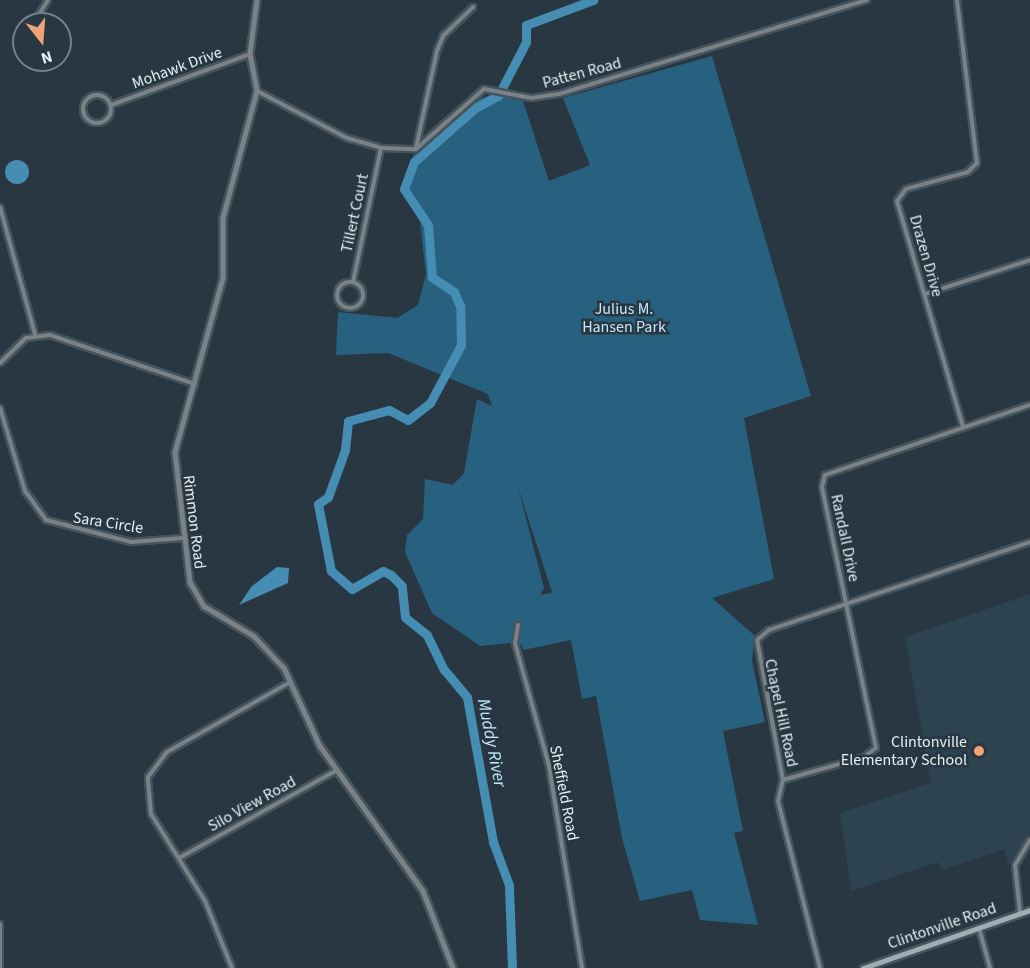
<!DOCTYPE html>
<html>
<head>
<meta charset="utf-8">
<style>
  body { margin:0 }
  #map { position:relative; width:1030px; height:968px; overflow:hidden; background:#283741; font-family:"Source Sans 3",sans-serif }
  div>[style] { position:absolute }
  .built>* { inset:0; background:#2d4350 }
  .green>* { inset:0; background:#286180 }
  .water>* { inset:0; background:#468db4 }
  .round { border-radius:50% }
  .river>* { height:9px; margin:-4.5px; padding:0 4.5px; transform-origin:4.5px; border-radius:4.5px; background:#468db4 }
  .roads { filter:drop-shadow(2px 0 #46545e) drop-shadow(-2px 0 #46545e) drop-shadow(0 2px #46545e) drop-shadow(0 -2px #46545e) }
  .minor>* { height:4px; margin:-2px; padding:0 2px; transform-origin:2px; border-radius:2px; background:#7a8287 }
  .minor>.ring { margin:-2px; padding:0; box-sizing:content-box; background:none; border:4px solid #7a8287; border-radius:50% }
  .tertiary>* { height:4.5px; margin:-2.25px; padding:0 2.25px; transform-origin:2.25px; border-radius:2.25px; background:#7a8287 }
  .secondary>* { height:5px; margin:-2.5px; padding:0 2.5px; transform-origin:2.5px; border-radius:2.5px; background:#a1adb5 }
  .dots>* { width:16px; height:16px; translate:-50% -50%; box-sizing:border-box; border:3px solid #283741; border-radius:50% }
  span { translate:-50% -50%; white-space:nowrap; text-align:center; line-height:1.15; -webkit-text-stroke:5px #283741; paint-order:stroke }
  .street-label { font-size:16px; color:#e5eff5 }
  .park-label { font-size:16px; color:#c4e8ff }
  .poi-label { font-size:16px; color:#e5eff5 }
  .right { translate:-100% -50%; text-align:right }
  .water-label { font-size:18px; color:#c3e7fe; font-style:italic }
  .north { position:absolute; left:12px; top:12px; width:60px; height:60px; box-sizing:border-box; background:#283741; border:2px solid #748189; border-radius:50%; rotate:163deg; font-size:16px; font-weight:700; line-height:24px; text-align:center; color:#e5eff5 }
  .north::after { content:''; display:block; margin:auto; width:21px; height:27px; background:#efa377; clip-path:polygon(50% 0,100% 100%,50% 72%,0 100%) }
</style>
</head>
<body>
<div id="map">
  <div class="built">
    <i style="clip-path:polygon(1030px 594px,1030px 834px,1008px 865px,1005px 849px,941px 870px,938px 862px,851px 891px,840px 813px,931px 783px,905px 637px)"></i>
  </div>
  <div class="green">
    <i style="clip-path:polygon(evenodd,712px 56px,811px 396px,744px 418px,774px 579px,712px 598px,755px 636px,752px 661px,765px 722px,723px 731px,743px 831px,734px 833px,758px 925px,700px 920px,692px 890px,640px 901px,622px 838px,596px 696px,582px 699px,571px 640px,523px 650px,522px 645px,509px 643px,480px 646px,432px 613px,405px 552px,407px 535px,423px 519px,425px 479px,453px 485px,464px 473px,477px 399px,492px 406px,488px 394px,388px 353px,336px 355px,338px 312px,397px 318px,418px 305px,426px 274px,420px 222px,405px 195px,413px 155px,430px 149px,479px 99px,493px 94px,523px 101px,549px 181px,590px 165px,563px 98px,712px 56px,518px 487px,552px 592px,551px 593px,540px 595px,544px 588px,518px 487px)"></i>
  </div>
  <div class="water">
    <i class="round" style="left:5px;top:160px;width:24px;height:24px"></i>
    <i style="clip-path:polygon(277px 567px,289px 568px,288px 583px,239px 605px,252px 586px)"></i>
  </div>
  <div class="river">
    <i style="left:512px;top:968px;width:83px;rotate:-92.1deg"></i>
    <i style="left:509px;top:885px;width:46px;rotate:-110.4deg"></i>
    <i style="left:493px;top:842px;width:147px;rotate:-100.2deg"></i>
    <i style="left:467px;top:697px;width:35px;rotate:-130deg"></i>
    <i style="left:444px;top:670px;width:39px;rotate:-116deg"></i>
    <i style="left:427px;top:635px;width:28px;rotate:-141deg"></i>
    <i style="left:405px;top:617px;width:31px;rotate:-96deg"></i>
    <i style="left:402px;top:586px;width:16px;rotate:-135deg"></i>
    <i style="left:391px;top:575px;width:9px;rotate:-153deg"></i>
    <i style="left:383px;top:571px;width:36px;rotate:150deg"></i>
    <i style="left:352px;top:589px;width:28px;rotate:-139deg"></i>
    <i style="left:331px;top:571px;width:68px;rotate:-101deg"></i>
    <i style="left:318px;top:504px;width:12px;rotate:-35deg"></i>
    <i style="left:328px;top:497px;width:50px;rotate:-70.1deg"></i>
    <i style="left:345px;top:450px;width:29px;rotate:-84deg"></i>
    <i style="left:348px;top:421px;width:42px;rotate:-15deg"></i>
    <i style="left:389px;top:410px;width:21px;rotate:28deg"></i>
    <i style="left:408px;top:420px;width:28px;rotate:-38deg"></i>
    <i style="left:430px;top:403px;width:66px;rotate:-61.9deg"></i>
    <i style="left:461px;top:345px;width:39px;rotate:-91deg"></i>
    <i style="left:460px;top:306px;width:15px;rotate:-113deg"></i>
    <i style="left:454px;top:292px;width:27px;rotate:-146deg"></i>
    <i style="left:432px;top:277px;width:52px;rotate:-94.4deg"></i>
    <i style="left:428px;top:225px;width:43px;rotate:-123.7deg"></i>
    <i style="left:404px;top:189px;width:29px;rotate:-70deg"></i>
    <i style="left:414px;top:162px;width:81px;rotate:-41.5deg"></i>
    <i style="left:475px;top:108px;width:26px;rotate:-28deg"></i>
    <i style="left:498px;top:96px;width:61px;rotate:-62.6deg"></i>
    <i style="left:526px;top:42px;width:17px;rotate:-90deg"></i>
    <i style="left:526px;top:25px;width:72px;rotate:-20.5deg"></i>
  </div>
  <div class="roads">
    <div class="minor">
      <i style="left:957px;top:0;width:164px;rotate:83deg"></i>
      <i style="left:977px;top:163px;width:13px;rotate:135deg"></i>
      <i style="left:968px;top:172px;width:64px;rotate:164.7deg"></i>
      <i style="left:906px;top:189px;width:15px;rotate:127deg"></i>
      <i style="left:897px;top:201px;width:234px;rotate:73.7deg"></i>
      <i style="left:33px;top:24px;width:28px;rotate:-58deg"></i>
      <i style="left:257px;top:91px;width:102px;rotate:27.6deg"></i>
      <i style="left:347px;top:138px;width:35px;rotate:16deg"></i>
      <i style="left:381px;top:148px;width:35px;rotate:2deg"></i>
      <i style="left:416px;top:149px;width:91px;rotate:-41.4deg"></i>
      <i style="left:484px;top:89px;width:48px;rotate:10.8deg"></i>
      <i style="left:531px;top:98px;width:28px;rotate:-8deg"></i>
      <i style="left:559px;top:94px;width:322px;rotate:-17deg"></i>
      <i class="ring" style="left:83px;top:95px;width:24px;height:24px"></i>
      <i style="left:111px;top:105px;width:148px;rotate:-20.1deg"></i>
      <i style="left:416px;top:148px;width:99px;rotate:-77.8deg"></i>
      <i style="left:437px;top:51px;width:16px;rotate:-68deg"></i>
      <i style="left:443px;top:36px;width:42px;rotate:-44deg"></i>
      <i style="left:0;top:207px;width:132px;rotate:74.6deg"></i>
      <i class="ring" style="left:337px;top:282px;width:22px;height:22px"></i>
      <i style="left:353px;top:282px;width:137px;rotate:-78.2deg"></i>
      <i style="left:925px;top:294px;width:110px;rotate:-17.9deg"></i>
      <i style="left:0;top:363px;width:36px;rotate:-44deg"></i>
      <i style="left:26px;top:338px;width:24px;rotate:-7deg"></i>
      <i style="left:50px;top:335px;width:153px;rotate:18.7deg"></i>
      <i style="left:0;top:408px;width:87px;rotate:73.2deg"></i>
      <i style="left:25px;top:491px;width:36px;rotate:54deg"></i>
      <i style="left:46px;top:520px;width:88px;rotate:14.5deg"></i>
      <i style="left:131px;top:542px;width:52px;rotate:-4.4deg"></i>
      <i style="left:518px;top:625px;width:18px;rotate:99deg"></i>
      <i style="left:515px;top:643px;width:128px;rotate:74.5deg"></i>
      <i style="left:549px;top:766px;width:205px;rotate:80.7deg"></i>
      <i style="left:783px;top:780px;width:84px;rotate:-15.9deg"></i>
      <i style="left:864px;top:757px;width:15px;rotate:-37deg"></i>
      <i style="left:876px;top:748px;width:267px;rotate:-101.7deg"></i>
      <i style="left:822px;top:487px;width:12px;rotate:-76deg"></i>
      <i style="left:825px;top:475px;width:217px;rotate:-18.9deg"></i>
      <i style="left:179px;top:858px;width:181px;rotate:-29.1deg"></i>
      <i style="left:1020px;top:913px;width:48px;rotate:-95.9deg"></i>
      <i style="left:1015px;top:865px;width:29px;rotate:-59deg"></i>
      <i style="left:0;top:924px;width:44px;rotate:90deg"></i>
      <i style="left:979px;top:928px;width:41px;rotate:74.6deg"></i>
      <i style="left:232px;top:968px;width:72px;rotate:-111.9deg"></i>
      <i style="left:205px;top:901px;width:102px;rotate:-121.8deg"></i>
      <i style="left:151px;top:814px;width:37px;rotate:-95deg"></i>
      <i style="left:148px;top:777px;width:31px;rotate:-53deg"></i>
      <i style="left:167px;top:752px;width:142px;rotate:-29.6deg"></i>
      <i style="left:820px;top:968px;width:172px;rotate:-104.1deg"></i>
      <i style="left:778px;top:801px;width:22px;rotate:-77deg"></i>
      <i style="left:783px;top:780px;width:142px;rotate:-100.5deg"></i>
      <i style="left:757px;top:640px;width:16px;rotate:-40deg"></i>
      <i style="left:769px;top:630px;width:275px;rotate:-18.6deg"></i>
    </div>
    <div class="tertiary">
      <i style="left:257px;top:0;width:54px;rotate:97.4deg"></i>
      <i style="left:250px;top:54px;width:38px;rotate:79deg"></i>
      <i style="left:257px;top:91px;width:131px;rotate:105deg"></i>
      <i style="left:223px;top:218px;width:60px;rotate:90deg"></i>
      <i style="left:223px;top:278px;width:180px;rotate:105.4deg"></i>
      <i style="left:175px;top:452px;width:131px;rotate:83.4deg"></i>
      <i style="left:190px;top:582px;width:28px;rotate:60deg"></i>
      <i style="left:204px;top:606px;width:58px;rotate:31deg"></i>
      <i style="left:254px;top:636px;width:44px;rotate:46.8deg"></i>
      <i style="left:284px;top:668px;width:86px;rotate:65.2deg"></i>
      <i style="left:320px;top:746px;width:178px;rotate:54.6deg"></i>
      <i style="left:423px;top:891px;width:83px;rotate:68.7deg"></i>
    </div>
    <div class="secondary">
      <i style="left:863px;top:968px;width:177px;rotate:-19.2deg"></i>
    </div>
  </div>
  <div class="dots">
    <i style="left:979px;top:751px;background:#efa377"></i>
  </div>
  <div class="street-label">
    <span style="left:177px;top:68px;rotate:-20deg">Mohawk Drive</span>
    <span style="left:582px;top:73px;rotate:-15deg">Patten Road</span>
    <span style="left:355px;top:213px;rotate:-78deg">Tillert Court</span>
    <span style="left:926px;top:256px;rotate:74deg">Drazen Drive</span>
    <span style="left:194px;top:522px;rotate:83deg">Rimmon Road</span>
    <span style="left:108px;top:523px;rotate:9deg">Sara Circle</span>
    <span style="left:845px;top:538px;rotate:78deg">Randall Drive</span>
    <span style="left:781px;top:713px;rotate:78deg">Chapel Hill Road</span>
    <span style="left:564px;top:793px;rotate:79deg">Sheffield Road</span>
    <span style="left:252px;top:804px;rotate:-29deg">Silo View Road</span>
    <span style="left:942px;top:926px;rotate:-19deg">Clintonville Road</span>
  </div>
  <div class="park-label">
    <span style="left:624px;top:318px">Julius M.<br>Hansen Park</span>
  </div>
  <div class="poi-label">
    <span class="right" style="left:967px;top:751px">Clintonville<br>Elementary School</span>
  </div>
  <div class="water-label">
    <span style="left:491px;top:743px;rotate:79deg">Muddy River</span>
  </div>
  <div class="north">N</div>
</div>
</body>
</html>
